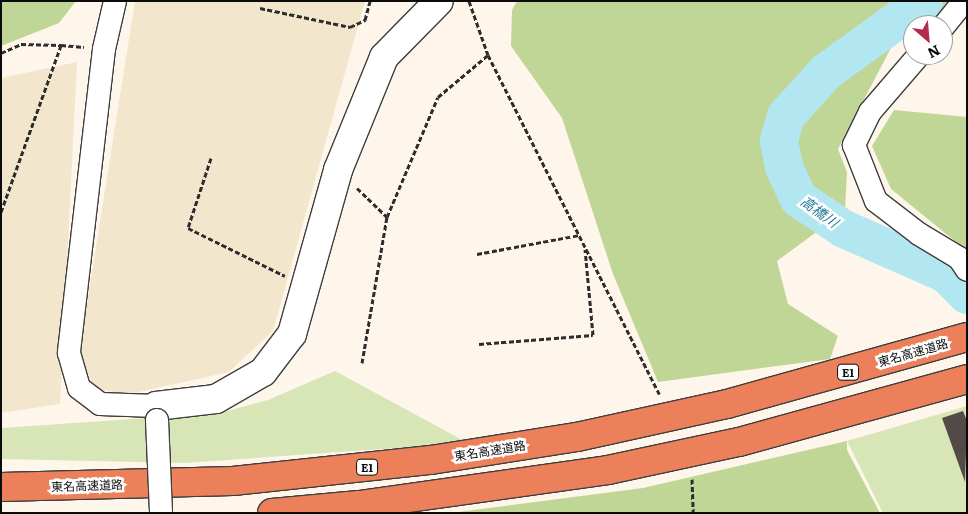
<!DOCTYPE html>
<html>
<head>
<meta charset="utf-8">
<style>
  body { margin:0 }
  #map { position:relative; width:968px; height:514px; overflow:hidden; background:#fef6eb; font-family:Literata,"Noto Sans JP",serif }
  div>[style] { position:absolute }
  .farmland>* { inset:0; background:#f2e7cd }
  .green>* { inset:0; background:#d8e6b7 }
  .forest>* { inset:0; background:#c0d697 }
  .river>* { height:38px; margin:-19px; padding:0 19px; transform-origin:19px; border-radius:19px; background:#b2e7f2 }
  .building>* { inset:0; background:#534a48 }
  .path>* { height:3px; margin-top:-1.5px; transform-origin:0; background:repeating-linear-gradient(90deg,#2d2d2d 0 5px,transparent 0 7.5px) }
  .roads { filter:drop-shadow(1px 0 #3e3e3e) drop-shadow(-1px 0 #3e3e3e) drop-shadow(0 1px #3e3e3e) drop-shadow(0 -1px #3e3e3e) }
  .minor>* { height:22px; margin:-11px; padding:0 11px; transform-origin:11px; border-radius:11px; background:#fff }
  .tertiary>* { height:28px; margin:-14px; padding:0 14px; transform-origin:14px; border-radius:14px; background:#fff }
  .motorway>* { height:28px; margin:-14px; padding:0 14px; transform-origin:14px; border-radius:14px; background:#ec805a }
  .bridges { filter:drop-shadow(1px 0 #3e3e3e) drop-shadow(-1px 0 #3e3e3e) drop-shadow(0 1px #3e3e3e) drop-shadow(0 -1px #3e3e3e) }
  .minor-bridge>* { height:22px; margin:-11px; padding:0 11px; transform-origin:11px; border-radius:11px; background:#fff }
  span { translate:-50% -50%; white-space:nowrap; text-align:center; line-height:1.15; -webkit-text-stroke:5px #fff; paint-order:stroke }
  .shield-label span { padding:1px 4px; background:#fff; border:1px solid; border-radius:4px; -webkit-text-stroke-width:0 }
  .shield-label { font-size:11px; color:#0b0b0b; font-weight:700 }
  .street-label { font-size:12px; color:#0b0b0b }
  .water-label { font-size:14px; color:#1c7895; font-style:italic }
  .frame { position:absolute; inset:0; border:2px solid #0b0b0b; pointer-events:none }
  .north { position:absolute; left:903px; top:15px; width:50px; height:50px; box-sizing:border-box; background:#fff; border:1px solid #9d9d9d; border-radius:50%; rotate:153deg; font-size:14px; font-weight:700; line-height:20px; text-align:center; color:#0b0b0b }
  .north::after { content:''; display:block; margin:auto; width:18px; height:22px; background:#b32b4d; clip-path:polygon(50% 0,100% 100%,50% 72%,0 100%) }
</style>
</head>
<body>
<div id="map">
  <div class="farmland">
    <i style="clip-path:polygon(135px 1px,365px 1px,273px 331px,229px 372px,129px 394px,95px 389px,79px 354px)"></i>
    <i style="clip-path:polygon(77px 62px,60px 404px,1px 413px,1px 78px)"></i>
  </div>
  <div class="green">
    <i style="clip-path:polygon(335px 371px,468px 443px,185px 463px,1px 459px,1px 428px,220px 413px,268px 400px)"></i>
    <i style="clip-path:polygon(967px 406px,967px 513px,883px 513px,847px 441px)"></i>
  </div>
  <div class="forest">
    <i style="clip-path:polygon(1px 1px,76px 1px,59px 23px,1px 46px)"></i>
    <i style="clip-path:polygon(517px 1px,957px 1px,923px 25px,913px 25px,913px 32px,892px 46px,838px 149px,847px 172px,845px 211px,777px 261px,788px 304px,838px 336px,830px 359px,658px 382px,613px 274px,562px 118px,511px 46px,512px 10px)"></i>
    <i style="clip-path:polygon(894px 110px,967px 117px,967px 251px,891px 189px,872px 146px)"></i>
    <i style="clip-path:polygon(847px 441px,847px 450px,880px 513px,451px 513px,643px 488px)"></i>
  </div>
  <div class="river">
    <i style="left:924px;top:1px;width:121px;rotate:144.1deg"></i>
    <i style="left:826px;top:72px;width:59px;rotate:132.3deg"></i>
    <i style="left:786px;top:116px;width:26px;rotate:106deg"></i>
    <i style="left:779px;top:141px;width:26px;rotate:79deg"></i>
    <i style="left:784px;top:167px;width:35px;rotate:65deg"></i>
    <i style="left:799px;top:199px;width:54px;rotate:33.7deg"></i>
    <i style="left:844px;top:229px;width:111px;rotate:23.8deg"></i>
    <i style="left:946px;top:274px;width:30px;rotate:45deg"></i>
  </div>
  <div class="building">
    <i style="clip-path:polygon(963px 411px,967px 421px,965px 482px,942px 418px)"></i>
  </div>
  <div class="path">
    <i style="left:469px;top:1px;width:57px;rotate:70.6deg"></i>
    <i style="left:488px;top:55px;width:380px;rotate:63.2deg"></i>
    <i style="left:260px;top:8px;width:92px;rotate:11.9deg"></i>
    <i style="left:350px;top:27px;width:17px;rotate:-25deg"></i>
    <i style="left:365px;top:20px;width:20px;rotate:-75deg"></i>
    <i style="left:1px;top:53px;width:22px;rotate:-24deg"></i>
    <i style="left:21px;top:44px;width:40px;rotate:1.4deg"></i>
    <i style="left:211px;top:158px;width:74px;rotate:108.2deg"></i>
    <i style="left:188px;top:228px;width:108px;rotate:26.3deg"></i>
    <i style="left:357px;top:188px;width:42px;rotate:44deg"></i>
    <i style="left:1px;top:212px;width:177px;rotate:-70.2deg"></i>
    <i style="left:61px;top:45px;width:23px;rotate:5deg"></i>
    <i style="left:477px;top:254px;width:105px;rotate:-10.5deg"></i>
    <i style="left:479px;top:344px;width:114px;rotate:-4.5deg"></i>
    <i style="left:593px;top:335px;width:86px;rotate:-95.3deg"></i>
    <i style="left:362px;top:363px;width:148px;rotate:-80.3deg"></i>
    <i style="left:387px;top:217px;width:130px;rotate:-67deg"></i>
    <i style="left:438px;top:97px;width:65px;rotate:-40deg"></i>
    <i style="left:692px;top:479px;width:34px;rotate:88deg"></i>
  </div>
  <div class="roads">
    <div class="minor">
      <i style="left:115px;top:1px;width:49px;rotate:102.9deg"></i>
      <i style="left:104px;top:49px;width:306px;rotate:96.6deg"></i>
      <i style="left:69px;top:353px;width:36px;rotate:74deg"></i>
      <i style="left:79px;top:388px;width:26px;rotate:37deg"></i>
      <i style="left:100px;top:404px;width:56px;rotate:2deg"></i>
      <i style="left:156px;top:406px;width:14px;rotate:86deg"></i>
      <i style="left:943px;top:27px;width:33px;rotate:-51deg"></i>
      <i style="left:919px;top:55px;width:75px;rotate:130.7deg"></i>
      <i style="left:870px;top:112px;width:37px;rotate:116deg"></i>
      <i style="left:854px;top:145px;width:60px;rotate:68.6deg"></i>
      <i style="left:876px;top:201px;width:54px;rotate:37.5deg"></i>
      <i style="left:919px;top:234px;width:47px;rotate:31deg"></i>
      <i style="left:959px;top:258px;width:14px;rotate:56deg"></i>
    </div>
    <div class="tertiary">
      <i style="left:156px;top:406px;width:60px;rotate:-6.7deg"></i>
      <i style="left:216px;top:399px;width:54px;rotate:-29.9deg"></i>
      <i style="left:263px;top:372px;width:48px;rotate:-52.7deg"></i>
      <i style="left:292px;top:334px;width:170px;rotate:-74.3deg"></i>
      <i style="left:338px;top:170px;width:122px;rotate:-67.8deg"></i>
      <i style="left:384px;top:57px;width:78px;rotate:-45.5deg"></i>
    </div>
    <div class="motorway">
      <i style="left:1px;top:487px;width:232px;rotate:-1.5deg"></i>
      <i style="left:233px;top:481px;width:199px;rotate:-6.1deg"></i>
      <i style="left:431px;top:460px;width:148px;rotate:-9deg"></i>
      <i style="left:577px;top:437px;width:154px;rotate:-12.4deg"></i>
      <i style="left:727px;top:404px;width:249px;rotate:-15.6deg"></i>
      <i style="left:272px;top:513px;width:87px;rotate:-5.3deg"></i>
      <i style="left:359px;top:505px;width:251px;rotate:-8deg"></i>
      <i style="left:608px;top:470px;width:134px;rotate:-12.1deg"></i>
      <i style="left:739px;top:442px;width:237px;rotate:-15.4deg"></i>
    </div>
  </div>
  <div class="bridges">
    <div class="minor-bridge">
      <i style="left:157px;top:420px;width:93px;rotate:87.5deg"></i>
    </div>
  </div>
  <div class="shield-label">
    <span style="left:848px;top:372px">E1</span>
    <span style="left:367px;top:467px">E1</span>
  </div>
  <div class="street-label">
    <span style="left:913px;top:353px;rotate:-16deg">東名高速道路</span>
    <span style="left:490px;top:451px;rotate:-9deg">東名高速道路</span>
    <span style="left:87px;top:486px;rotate:-2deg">東名高速道路</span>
  </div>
  <div class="water-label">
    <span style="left:820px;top:211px;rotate:36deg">高橋川</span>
  </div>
  <div class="frame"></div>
  <div class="north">N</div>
</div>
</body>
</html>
